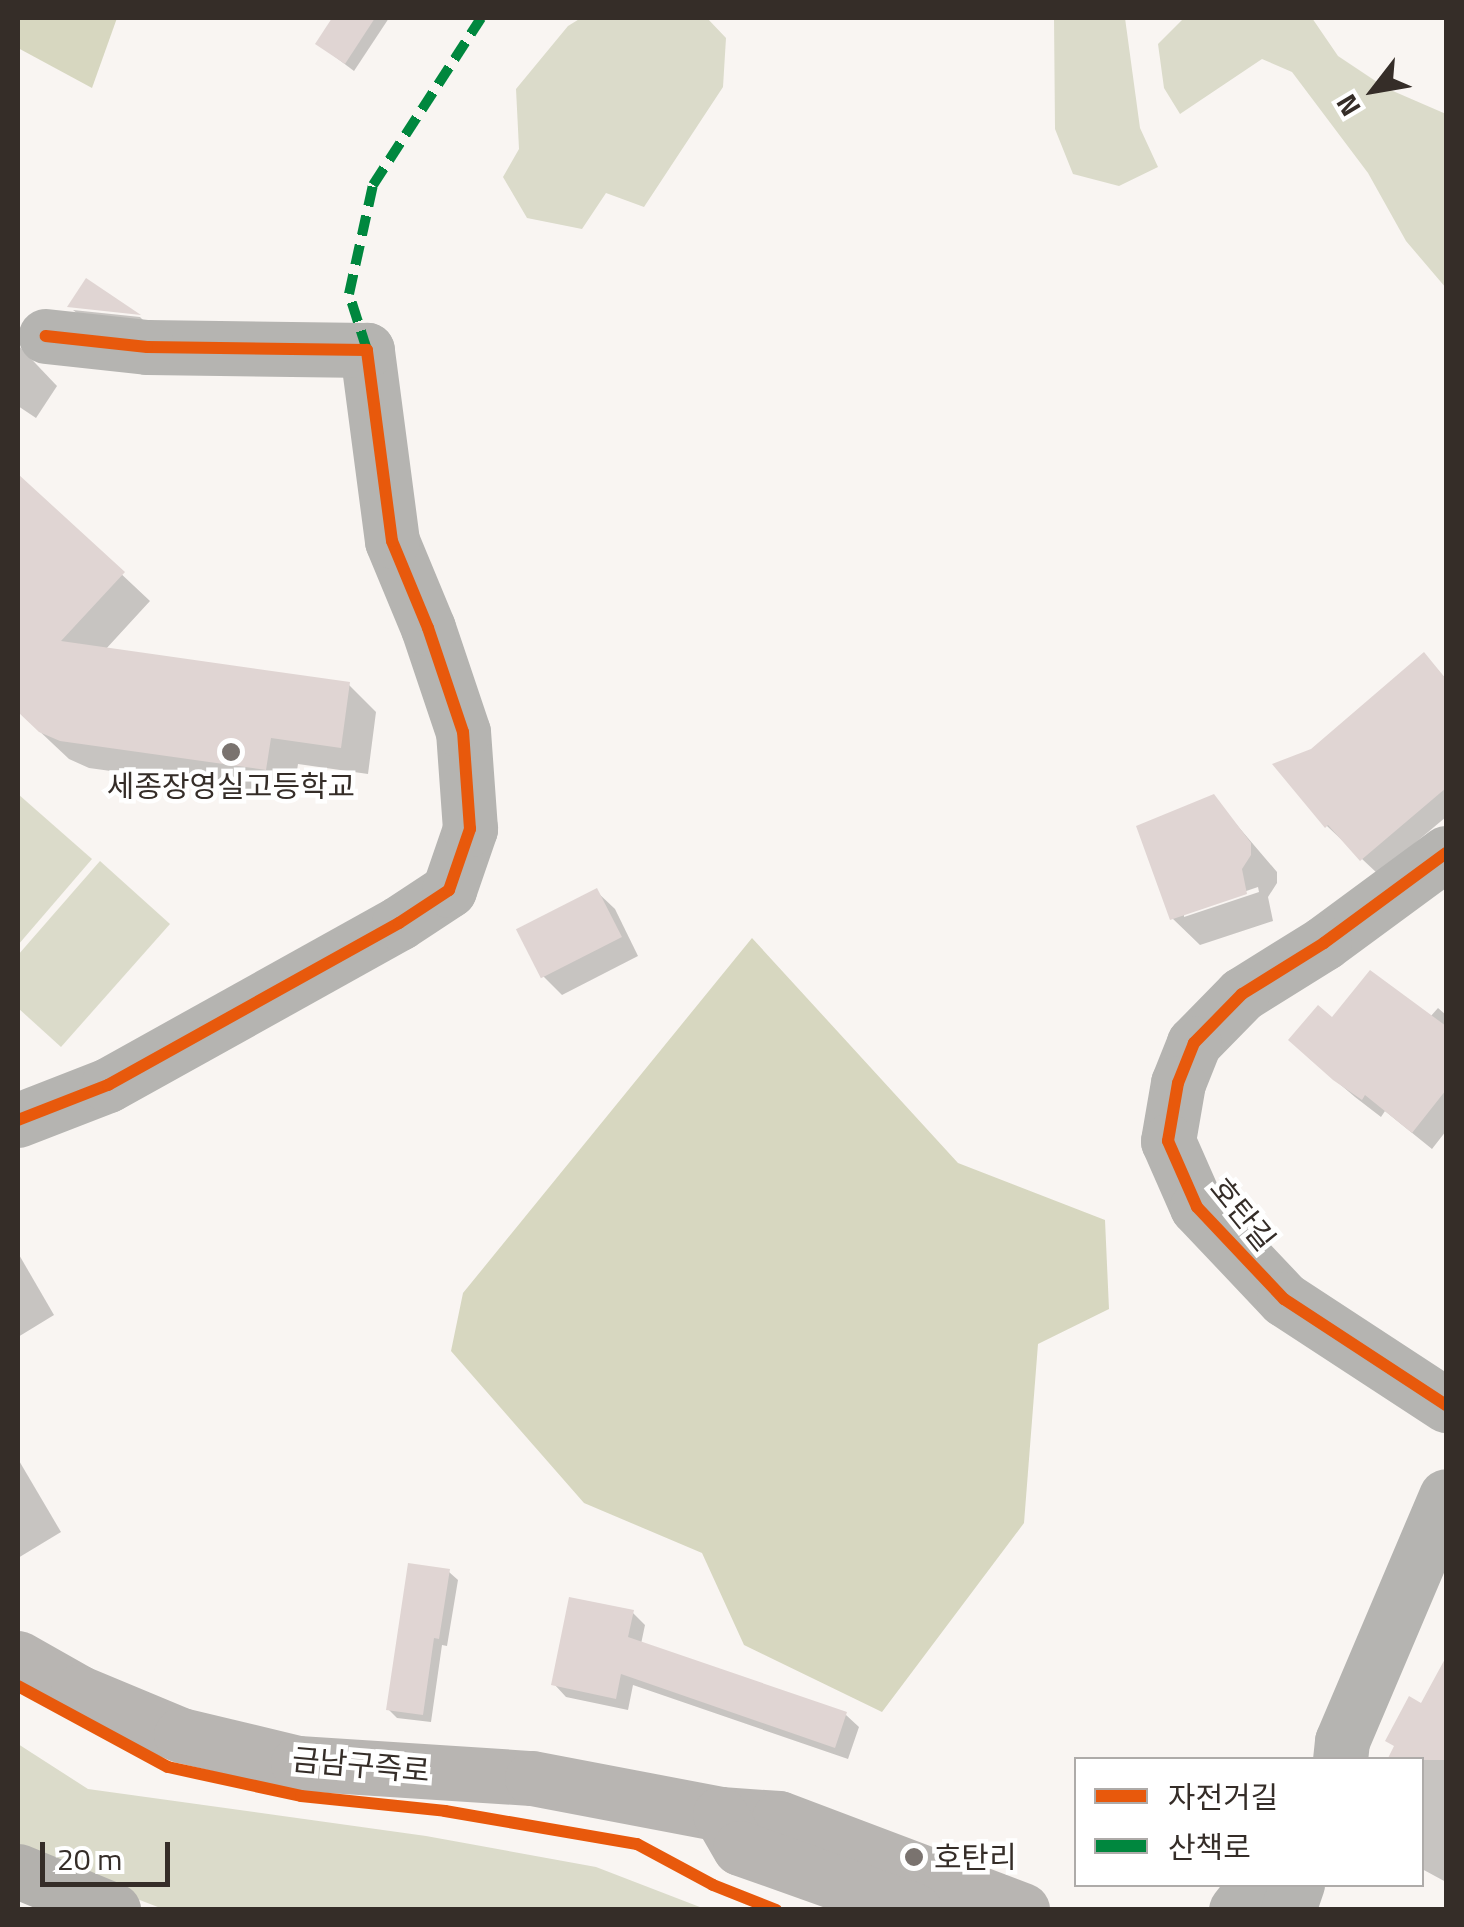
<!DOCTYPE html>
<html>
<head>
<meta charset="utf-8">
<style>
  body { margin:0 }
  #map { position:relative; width:1464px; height:1927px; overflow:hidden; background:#f9f5f2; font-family:"Titillium Web","Noto Sans KR",sans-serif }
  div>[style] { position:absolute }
  .green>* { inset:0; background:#dbdbca }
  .forest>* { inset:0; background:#d7d7c0 }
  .shadow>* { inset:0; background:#0003 }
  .building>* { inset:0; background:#e0d5d3; transform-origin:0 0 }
  .minor>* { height:55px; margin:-27.5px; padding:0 27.5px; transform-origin:27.5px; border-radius:27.5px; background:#b5b4b1 }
  .major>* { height:55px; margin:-27.5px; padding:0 27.5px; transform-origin:27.5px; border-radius:27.5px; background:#b8b5b2 }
  .highway>* { height:55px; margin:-27.5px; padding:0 27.5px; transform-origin:27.5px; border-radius:27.5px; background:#b3b1ad }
  .quiet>* { height:10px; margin-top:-5px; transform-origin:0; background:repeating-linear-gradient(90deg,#00873e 0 20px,transparent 0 30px) }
  .cycleway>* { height:12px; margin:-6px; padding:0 6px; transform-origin:6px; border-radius:6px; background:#e8590c }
  .dots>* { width:28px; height:28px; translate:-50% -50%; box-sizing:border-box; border:5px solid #fff; border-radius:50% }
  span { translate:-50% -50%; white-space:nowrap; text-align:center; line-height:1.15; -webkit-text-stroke:9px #fff; paint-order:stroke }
  .poi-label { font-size:30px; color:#352d28 }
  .left { translate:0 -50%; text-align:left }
  .street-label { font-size:30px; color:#352d28 }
  .frame { position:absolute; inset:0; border:20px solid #352d28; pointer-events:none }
  .legend { position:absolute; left:1074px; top:1757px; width:350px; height:130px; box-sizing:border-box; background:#fff; border:2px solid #aeaba9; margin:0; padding:12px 18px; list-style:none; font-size:30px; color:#352d28 }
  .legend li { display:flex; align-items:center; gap:20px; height:50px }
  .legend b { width:50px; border:2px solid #aeaba9 }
  .north { position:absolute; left:1324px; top:40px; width:100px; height:100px; -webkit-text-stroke:8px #fff; paint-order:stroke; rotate:239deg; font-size:28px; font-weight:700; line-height:40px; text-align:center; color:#352d28 }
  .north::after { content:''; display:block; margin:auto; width:35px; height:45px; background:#352d28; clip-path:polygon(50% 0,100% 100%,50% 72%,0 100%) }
  .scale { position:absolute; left:40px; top:1842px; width:130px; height:45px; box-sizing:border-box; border:5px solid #352d28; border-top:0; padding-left:12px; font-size:30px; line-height:35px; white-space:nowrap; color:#352d28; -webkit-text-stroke:8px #fff; paint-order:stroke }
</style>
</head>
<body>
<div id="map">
  <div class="green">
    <i style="clip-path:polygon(581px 18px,707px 18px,726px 38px,723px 87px,644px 207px,606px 193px,582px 229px,527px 218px,503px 177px,519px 149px,516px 89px,568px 26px)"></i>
    <i style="clip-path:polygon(1054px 18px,1125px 18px,1140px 128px,1158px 167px,1119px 186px,1073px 174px,1055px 129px)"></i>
    <i style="clip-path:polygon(1184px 18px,1312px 18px,1338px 56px,1386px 88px,1446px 114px,1446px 288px,1406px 241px,1368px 173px,1292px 72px,1262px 59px,1180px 114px,1164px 88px,1158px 44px)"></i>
    <i style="clip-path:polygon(18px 794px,92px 859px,18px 945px)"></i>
    <i style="clip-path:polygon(100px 861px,170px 924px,61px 1047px,18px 1008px,18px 955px)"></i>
    <i style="clip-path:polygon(18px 1744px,88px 1789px,426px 1836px,596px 1867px,705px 1909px,163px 1909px,18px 1853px)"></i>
  </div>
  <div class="forest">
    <i style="clip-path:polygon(18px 18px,117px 18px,92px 88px,18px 48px)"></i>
    <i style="clip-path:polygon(752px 938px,958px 1163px,1105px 1220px,1109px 1309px,1038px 1344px,1024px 1523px,882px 1712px,744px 1645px,702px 1553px,584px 1503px,451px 1351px,463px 1293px)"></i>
  </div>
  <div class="shadow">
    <i style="clip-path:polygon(335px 18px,389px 18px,354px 71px,318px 44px)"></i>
    <i style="clip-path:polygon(73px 310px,140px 317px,145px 322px,78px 314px)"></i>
    <i style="clip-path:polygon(18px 345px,57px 386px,36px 418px,18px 406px)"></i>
    <i style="clip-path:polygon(18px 477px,150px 601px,105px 650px,349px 685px,376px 712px,368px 774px,298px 764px,293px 796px,89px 768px,69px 759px,18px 711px)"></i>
    <i style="clip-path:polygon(1424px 655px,1446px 679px,1446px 817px,1378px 874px,1327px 826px,1312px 751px)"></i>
    <i style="clip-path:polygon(evenodd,1213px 797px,1277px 872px,1277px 883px,1268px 897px,1273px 921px,1200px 945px,1172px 918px,1213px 797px,1258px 887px,1259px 892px,1184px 917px,1184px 912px,1258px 887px)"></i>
    <i style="clip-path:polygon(596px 891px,615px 909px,638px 956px,562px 995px,543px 976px)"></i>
    <i style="clip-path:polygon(1438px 1008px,1446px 1015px,1446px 1131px,1432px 1149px,1385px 1111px,1381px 1117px,1355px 1097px,1309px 1058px,1332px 1021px,1430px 1017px)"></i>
    <i style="clip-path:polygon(18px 1253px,54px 1315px,18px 1337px)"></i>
    <i style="clip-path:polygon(18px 1459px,61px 1532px,18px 1558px)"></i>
    <i style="clip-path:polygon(449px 1572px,458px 1580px,447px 1646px,442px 1645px,431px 1722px,397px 1718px,389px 1710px)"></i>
    <i style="clip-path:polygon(632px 1612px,645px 1625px,641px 1644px,846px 1715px,859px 1727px,848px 1759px,633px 1685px,628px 1710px,566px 1697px,554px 1684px)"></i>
    <i style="clip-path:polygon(1446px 1662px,1446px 1882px,1422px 1869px,1422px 1760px,1388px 1741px,1422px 1707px)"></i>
  </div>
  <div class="building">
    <i style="clip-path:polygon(332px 18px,375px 18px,345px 64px,315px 44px)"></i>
    <i style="clip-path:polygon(86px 278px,141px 315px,67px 307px)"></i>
    <i style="clip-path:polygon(18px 474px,125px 572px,61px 641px,350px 682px,341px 748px,271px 738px,266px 770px,60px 741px,39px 732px,18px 712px)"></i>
    <i style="clip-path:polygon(1424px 652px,1446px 679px,1446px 788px,1360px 861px,1328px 825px,1325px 828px,1272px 764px,1311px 749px)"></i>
    <i style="clip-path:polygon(1214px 794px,1251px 843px,1251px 855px,1242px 869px,1247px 894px,1170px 920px,1136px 826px)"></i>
    <i style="left:597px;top:888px;width:55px;height:91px;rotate:63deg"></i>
    <i style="clip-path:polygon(1370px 970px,1446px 1026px,1446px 1090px,1412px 1133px,1365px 1095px,1362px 1100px,1333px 1080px,1288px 1040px,1318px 1005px,1332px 1017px)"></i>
    <i style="clip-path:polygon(408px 1563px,450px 1569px,439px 1639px,434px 1638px,423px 1715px,386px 1710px)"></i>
    <i style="clip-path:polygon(569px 1597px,634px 1610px,628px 1637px,847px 1712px,835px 1748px,621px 1674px,616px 1699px,551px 1685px)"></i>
    <i style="clip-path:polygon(1446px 1657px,1446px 1760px,1387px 1760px,1394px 1746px,1385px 1741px,1409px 1696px,1421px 1703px)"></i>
  </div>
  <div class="minor">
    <i style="left:1446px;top:853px;width:152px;rotate:143.6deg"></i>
    <i style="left:1324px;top:943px;width:97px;rotate:148.1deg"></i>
    <i style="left:1242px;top:994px;width:69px;rotate:134.4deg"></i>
    <i style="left:1194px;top:1043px;width:43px;rotate:111.8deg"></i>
    <i style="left:1178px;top:1083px;width:59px;rotate:99.8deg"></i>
    <i style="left:1168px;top:1141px;width:72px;rotate:66.3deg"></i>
    <i style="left:1197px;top:1207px;width:127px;rotate:46.6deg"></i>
    <i style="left:1284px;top:1299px;width:194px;rotate:33.2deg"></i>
    <i style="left:18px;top:1120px;width:97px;rotate:-21.3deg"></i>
    <i style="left:108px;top:1085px;width:333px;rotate:-29.1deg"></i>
    <i style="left:399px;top:923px;width:60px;rotate:-33.4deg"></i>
    <i style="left:449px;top:890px;width:65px;rotate:-71deg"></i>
    <i style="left:470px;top:829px;width:97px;rotate:-94.1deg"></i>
    <i style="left:463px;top:732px;width:110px;rotate:-108.6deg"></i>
    <i style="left:428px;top:628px;width:94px;rotate:-112.5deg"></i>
    <i style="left:392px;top:541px;width:193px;rotate:-97.5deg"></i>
    <i style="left:367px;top:350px;width:220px;rotate:-179.2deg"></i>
    <i style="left:147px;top:347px;width:102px;rotate:-173.8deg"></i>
    <i style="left:1340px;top:1760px;width:19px;rotate:-84deg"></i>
    <i style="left:1342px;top:1741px;width:266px;rotate:-67deg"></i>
    <i style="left:1236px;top:1910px;width:33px;rotate:-52deg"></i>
    <i style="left:1288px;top:1910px;width:28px;rotate:-71deg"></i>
  </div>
  <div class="major">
    <i style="left:18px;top:1658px;width:69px;rotate:29.5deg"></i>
    <i style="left:78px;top:1692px;width:112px;rotate:22.7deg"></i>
    <i style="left:181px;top:1735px;width:120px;rotate:13.5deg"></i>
    <i style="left:298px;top:1763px;width:234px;rotate:3.7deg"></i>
    <i style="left:532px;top:1778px;width:191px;rotate:10.8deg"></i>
    <i style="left:720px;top:1814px;width:59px;rotate:3.9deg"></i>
    <i style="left:779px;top:1818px;width:260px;rotate:20.7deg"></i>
    <i style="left:720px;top:1814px;width:39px;rotate:60deg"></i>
    <i style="left:740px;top:1848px;width:185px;rotate:19.6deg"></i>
  </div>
  <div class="highway">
    <i style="left:18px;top:1871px;width:103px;rotate:22.3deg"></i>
  </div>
  <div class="quiet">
    <i style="left:367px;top:350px;width:59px;rotate:-107.8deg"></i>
    <i style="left:349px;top:294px;width:112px;rotate:-77.6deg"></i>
    <i style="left:373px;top:185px;width:199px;rotate:-57.1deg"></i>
  </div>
  <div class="cycleway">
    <i style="left:1446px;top:853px;width:152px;rotate:143.6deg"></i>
    <i style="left:1324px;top:943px;width:97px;rotate:148.1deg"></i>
    <i style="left:1242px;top:994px;width:69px;rotate:134.4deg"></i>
    <i style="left:1194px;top:1043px;width:43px;rotate:111.8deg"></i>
    <i style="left:1178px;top:1083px;width:59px;rotate:99.8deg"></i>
    <i style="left:1168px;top:1141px;width:72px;rotate:66.3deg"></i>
    <i style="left:1197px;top:1207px;width:127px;rotate:46.6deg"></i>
    <i style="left:1284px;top:1299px;width:194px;rotate:33.2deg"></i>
    <i style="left:18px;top:1120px;width:97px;rotate:-21.3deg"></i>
    <i style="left:108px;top:1085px;width:333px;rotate:-29.1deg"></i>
    <i style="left:399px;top:923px;width:60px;rotate:-33.4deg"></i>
    <i style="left:449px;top:890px;width:65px;rotate:-71deg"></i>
    <i style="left:470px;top:829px;width:97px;rotate:-94.1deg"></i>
    <i style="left:463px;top:732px;width:110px;rotate:-108.6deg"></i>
    <i style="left:428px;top:628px;width:94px;rotate:-112.5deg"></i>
    <i style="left:392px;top:541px;width:193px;rotate:-97.5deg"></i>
    <i style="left:367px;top:350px;width:220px;rotate:-179.2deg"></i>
    <i style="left:147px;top:347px;width:102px;rotate:-173.8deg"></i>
    <i style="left:18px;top:1686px;width:170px;rotate:28.4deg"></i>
    <i style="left:168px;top:1767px;width:136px;rotate:12.3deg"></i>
    <i style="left:301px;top:1796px;width:145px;rotate:5.9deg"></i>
    <i style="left:445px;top:1811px;width:195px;rotate:9.8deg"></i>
    <i style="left:637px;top:1844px;width:86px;rotate:28.3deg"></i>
    <i style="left:713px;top:1885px;width:68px;rotate:21.6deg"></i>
  </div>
  <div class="dots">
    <i style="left:231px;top:752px;background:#7a736f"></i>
    <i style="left:914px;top:1857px;background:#7a736f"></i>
  </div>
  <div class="poi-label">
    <span style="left:231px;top:786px">세종장영실고등학교</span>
    <span class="left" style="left:934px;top:1857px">호탄리</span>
  </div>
  <div class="street-label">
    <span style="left:1243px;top:1214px;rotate:51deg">호탄길</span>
    <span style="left:361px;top:1765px;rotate:5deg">금남구즉로</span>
  </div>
  <div class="frame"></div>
  <ul class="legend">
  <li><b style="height:12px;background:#e8590c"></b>자전거길</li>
  <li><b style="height:12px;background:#00873e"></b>산책로</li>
  </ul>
  <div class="north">N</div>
  <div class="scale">20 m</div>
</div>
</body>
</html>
